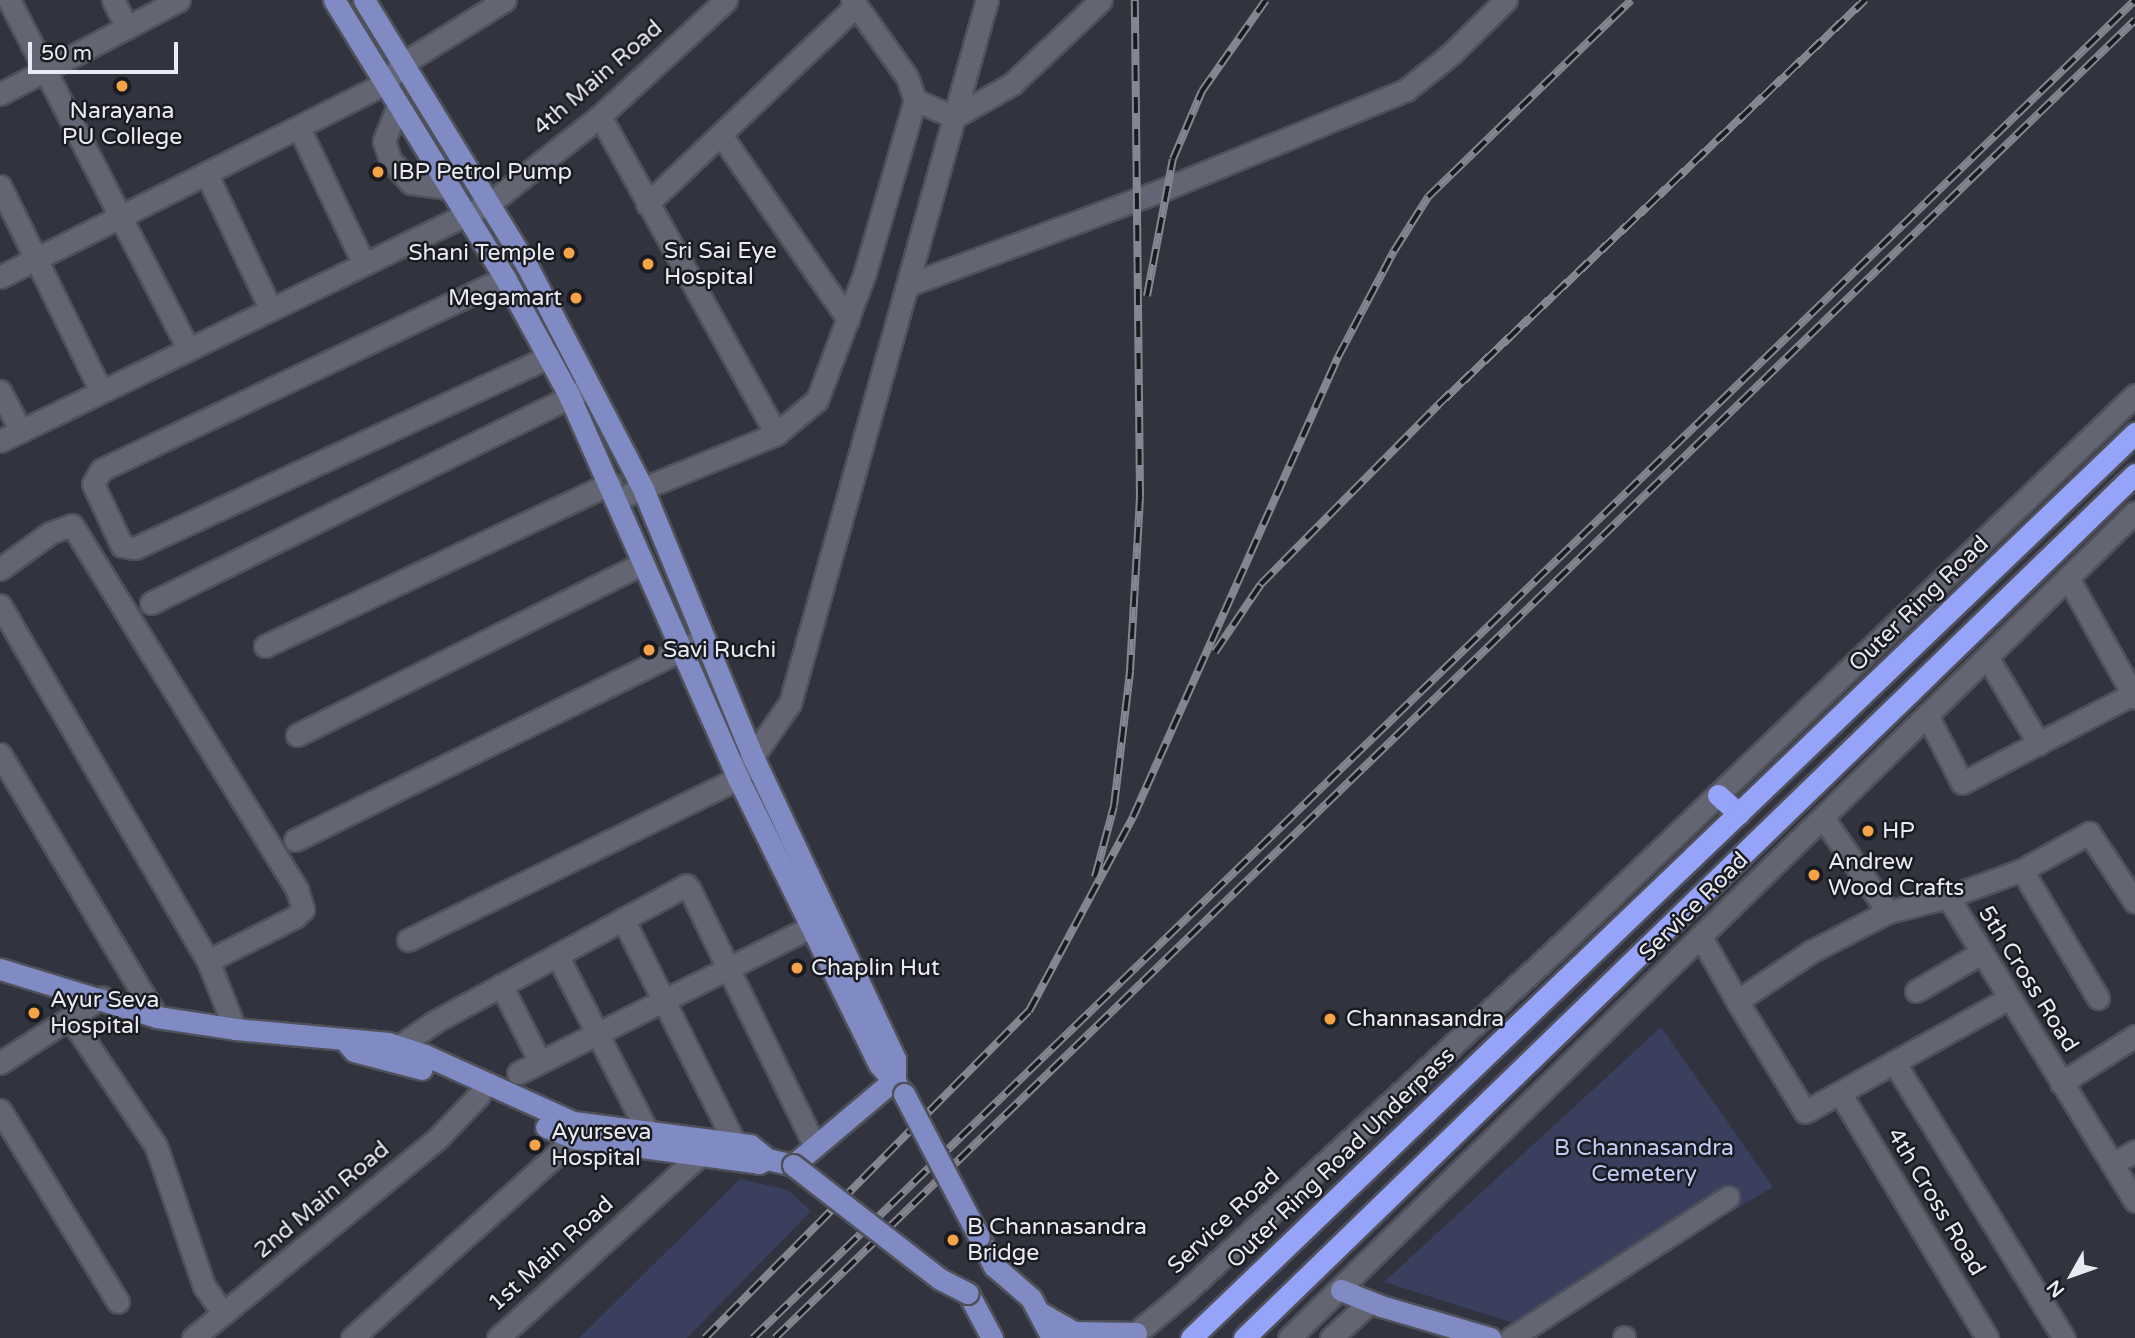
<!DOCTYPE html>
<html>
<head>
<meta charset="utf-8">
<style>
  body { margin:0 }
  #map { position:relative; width:2135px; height:1338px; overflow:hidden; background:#31333e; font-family:"Varela Round",sans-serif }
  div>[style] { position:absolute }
  .green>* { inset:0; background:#3a3f5d }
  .roads { filter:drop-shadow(2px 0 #4f515a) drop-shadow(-2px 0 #4f515a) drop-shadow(0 2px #4f515a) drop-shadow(0 -2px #4f515a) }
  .minor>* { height:21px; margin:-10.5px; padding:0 10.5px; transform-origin:10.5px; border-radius:10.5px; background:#636672 }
  .major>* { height:21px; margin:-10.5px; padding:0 10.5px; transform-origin:10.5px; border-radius:10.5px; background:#818bc3 }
  .highway>* { height:21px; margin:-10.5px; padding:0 10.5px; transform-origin:10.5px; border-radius:10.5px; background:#95a3f9 }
  .rail>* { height:8px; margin-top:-4px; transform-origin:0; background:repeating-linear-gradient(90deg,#1a1b20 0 16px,#85868f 0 32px); box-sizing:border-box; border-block:2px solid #85868f }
  .bridges { filter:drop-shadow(2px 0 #4f515a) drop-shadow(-2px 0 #4f515a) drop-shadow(0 2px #4f515a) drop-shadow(0 -2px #4f515a) }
  .major-bridge>* { height:21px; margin:-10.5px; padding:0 10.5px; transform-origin:10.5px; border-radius:10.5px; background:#818bc3 }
  .dots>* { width:19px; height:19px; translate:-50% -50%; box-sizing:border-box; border:4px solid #1a1b20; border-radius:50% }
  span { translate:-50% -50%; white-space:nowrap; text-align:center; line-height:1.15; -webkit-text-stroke:5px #1a1b20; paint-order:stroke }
  .street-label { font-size:23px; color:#eaebf2 }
  .poi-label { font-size:23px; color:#eaebf2 }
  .left { translate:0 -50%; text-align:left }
  .right { translate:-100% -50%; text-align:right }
  .park-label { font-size:23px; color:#c2cbf5 }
  .north { position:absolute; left:2037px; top:1240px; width:70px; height:70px; -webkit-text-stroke:5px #1a1b20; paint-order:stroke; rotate:230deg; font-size:19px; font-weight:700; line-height:28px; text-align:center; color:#eaebf2 }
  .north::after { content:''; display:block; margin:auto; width:24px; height:32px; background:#eaebf2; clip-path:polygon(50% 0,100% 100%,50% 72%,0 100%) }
  .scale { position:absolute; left:28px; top:42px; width:150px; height:32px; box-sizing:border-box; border:4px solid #eaebf2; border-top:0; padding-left:9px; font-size:21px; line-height:24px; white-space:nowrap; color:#eaebf2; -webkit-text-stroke:5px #1a1b20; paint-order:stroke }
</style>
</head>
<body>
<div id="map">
  <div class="green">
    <i style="clip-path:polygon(1661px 1027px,1773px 1187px,1532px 1329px,1384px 1282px)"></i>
    <i style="clip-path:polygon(740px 1179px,788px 1190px,811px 1211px,687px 1338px,579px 1338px)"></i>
  </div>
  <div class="roads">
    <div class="minor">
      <i style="left:9px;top:0;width:391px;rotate:62.8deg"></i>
      <i style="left:113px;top:0;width:31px;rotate:63deg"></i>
      <i style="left:0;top:94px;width:202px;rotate:-27.7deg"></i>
      <i style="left:915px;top:100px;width:43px;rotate:23.6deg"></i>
      <i style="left:398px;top:106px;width:38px;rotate:112deg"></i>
      <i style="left:384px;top:141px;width:20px;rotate:72deg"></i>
      <i style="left:390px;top:160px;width:31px;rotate:48deg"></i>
      <i style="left:411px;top:183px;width:37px;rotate:8deg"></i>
      <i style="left:600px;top:116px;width:363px;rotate:61deg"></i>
      <i style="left:954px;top:117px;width:67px;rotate:-29.6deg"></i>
      <i style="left:1012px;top:84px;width:122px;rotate:-43.3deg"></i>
      <i style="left:299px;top:128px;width:148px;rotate:64.5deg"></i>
      <i style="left:721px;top:135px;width:224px;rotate:55.4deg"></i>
      <i style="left:206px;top:173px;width:149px;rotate:64.6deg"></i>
      <i style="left:0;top:186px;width:229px;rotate:63.8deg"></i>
      <i style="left:647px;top:204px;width:288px;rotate:-43.5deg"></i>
      <i style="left:0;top:277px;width:432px;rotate:-26.7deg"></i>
      <i style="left:386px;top:83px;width:25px;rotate:-50deg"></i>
      <i style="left:402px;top:64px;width:121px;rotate:-31.9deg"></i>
      <i style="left:505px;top:278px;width:447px;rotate:154.6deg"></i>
      <i style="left:101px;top:470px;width:16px;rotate:120deg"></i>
      <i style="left:93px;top:484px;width:68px;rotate:64.9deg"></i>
      <i style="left:122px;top:546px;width:13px;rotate:9deg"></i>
      <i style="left:135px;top:548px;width:456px;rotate:-24.8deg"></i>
      <i style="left:908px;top:285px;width:277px;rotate:-20.5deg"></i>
      <i style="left:1167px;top:188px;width:258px;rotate:-22.3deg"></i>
      <i style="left:1406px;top:90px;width:58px;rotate:-38.7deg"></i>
      <i style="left:1451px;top:54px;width:77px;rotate:-44.5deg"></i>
      <i style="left:0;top:391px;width:45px;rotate:62.3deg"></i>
      <i style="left:0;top:441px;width:545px;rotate:-25.91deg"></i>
      <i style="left:490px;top:203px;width:140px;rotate:-38.3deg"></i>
      <i style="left:600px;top:116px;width:171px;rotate:-42.6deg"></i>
      <i style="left:617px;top:499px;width:172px;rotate:-22.2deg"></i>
      <i style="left:776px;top:434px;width:53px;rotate:-39.7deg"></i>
      <i style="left:817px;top:400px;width:137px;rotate:-69.4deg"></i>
      <i style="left:865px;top:272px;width:179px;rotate:-73.8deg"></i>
      <i style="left:915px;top:100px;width:24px;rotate:-109deg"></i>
      <i style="left:907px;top:77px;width:95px;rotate:-125.5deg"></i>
      <i style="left:0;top:569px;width:62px;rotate:-35.8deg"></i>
      <i style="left:50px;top:533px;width:23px;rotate:-20deg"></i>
      <i style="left:72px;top:525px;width:429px;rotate:58.3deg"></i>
      <i style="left:297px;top:890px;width:20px;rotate:72deg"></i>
      <i style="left:303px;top:909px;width:11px;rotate:135deg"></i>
      <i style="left:295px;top:917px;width:97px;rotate:153.2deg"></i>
      <i style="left:208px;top:961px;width:412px;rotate:-120.3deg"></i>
      <i style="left:2068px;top:578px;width:137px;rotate:60.8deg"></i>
      <i style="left:151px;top:603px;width:484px;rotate:-26.2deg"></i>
      <i style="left:265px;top:646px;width:382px;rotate:-25.2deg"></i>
      <i style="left:1987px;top:657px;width:101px;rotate:59.1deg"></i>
      <i style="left:1927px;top:715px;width:76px;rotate:62.8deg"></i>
      <i style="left:1962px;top:783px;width:195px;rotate:-27.5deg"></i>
      <i style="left:297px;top:735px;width:386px;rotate:-26.4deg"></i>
      <i style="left:0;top:754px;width:306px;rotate:59.2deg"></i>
      <i style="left:1823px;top:818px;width:114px;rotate:55.3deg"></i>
      <i style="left:1888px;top:912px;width:62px;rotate:-14deg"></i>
      <i style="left:1948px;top:897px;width:357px;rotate:58.4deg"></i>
      <i style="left:295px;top:840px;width:456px;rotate:-26.2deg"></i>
      <i style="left:2022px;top:870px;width:149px;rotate:59.3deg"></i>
      <i style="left:690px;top:890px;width:276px;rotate:64deg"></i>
      <i style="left:1948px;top:897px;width:79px;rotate:-20deg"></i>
      <i style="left:2022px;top:870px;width:77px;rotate:-28.9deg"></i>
      <i style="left:2089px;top:833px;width:83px;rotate:56.3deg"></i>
      <i style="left:623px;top:919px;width:249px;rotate:63.5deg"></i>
      <i style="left:1701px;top:937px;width:73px;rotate:60.6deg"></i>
      <i style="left:1737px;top:1001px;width:90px;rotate:-33.7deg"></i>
      <i style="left:1812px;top:951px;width:85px;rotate:-27.2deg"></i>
      <i style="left:408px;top:940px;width:368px;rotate:-26.1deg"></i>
      <i style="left:738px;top:778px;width:91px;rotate:-55.3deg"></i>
      <i style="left:790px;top:703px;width:730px;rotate:-74.35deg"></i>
      <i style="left:557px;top:955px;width:195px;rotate:62.9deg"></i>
      <i style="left:208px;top:961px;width:73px;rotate:68.3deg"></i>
      <i style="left:501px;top:985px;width:86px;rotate:63.1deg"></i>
      <i style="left:1916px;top:991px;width:75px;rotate:-30.3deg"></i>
      <i style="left:1737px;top:1001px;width:130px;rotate:58.5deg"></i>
      <i style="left:1805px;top:1112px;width:234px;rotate:-29.2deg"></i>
      <i style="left:70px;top:1018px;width:154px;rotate:56.1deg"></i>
      <i style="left:156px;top:1146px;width:148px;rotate:71.1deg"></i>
      <i style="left:204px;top:1286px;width:33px;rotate:55deg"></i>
      <i style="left:398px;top:1047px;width:46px;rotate:-34.4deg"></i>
      <i style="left:436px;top:1021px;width:285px;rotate:-28.5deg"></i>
      <i style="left:1894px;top:1062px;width:324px;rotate:58.4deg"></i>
      <i style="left:0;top:1063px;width:121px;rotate:-32.9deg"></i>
      <i style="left:518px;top:1073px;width:327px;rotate:-26.5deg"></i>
      <i style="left:2061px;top:1083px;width:88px;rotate:-32.4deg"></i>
      <i style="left:1840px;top:1093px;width:286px;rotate:59deg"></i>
      <i style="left:0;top:1110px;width:225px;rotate:58.4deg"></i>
      <i style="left:2112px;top:1164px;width:26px;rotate:-29deg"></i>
      <i style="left:1624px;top:1337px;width:1px;rotate:90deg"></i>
      <i style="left:193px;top:1338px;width:315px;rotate:-39.2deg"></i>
      <i style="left:437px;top:1139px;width:61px;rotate:-46.3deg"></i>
      <i style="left:352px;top:1338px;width:300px;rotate:-41.9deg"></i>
      <i style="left:498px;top:1338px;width:275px;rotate:-42.2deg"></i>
      <i style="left:1130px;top:1338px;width:67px;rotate:-39.6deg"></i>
      <i style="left:1182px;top:1295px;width:517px;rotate:-42.73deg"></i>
      <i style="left:1562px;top:944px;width:794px;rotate:-43.77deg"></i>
      <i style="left:1289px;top:1338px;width:1182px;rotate:-44.31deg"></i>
      <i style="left:1331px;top:1338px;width:52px;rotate:-42.6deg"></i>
      <i style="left:1511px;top:1338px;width:259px;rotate:-33deg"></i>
    </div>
    <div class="major">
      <i style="left:334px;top:0;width:326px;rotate:58.4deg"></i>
      <i style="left:505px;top:278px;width:133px;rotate:61.3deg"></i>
      <i style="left:569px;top:395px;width:419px;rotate:66.2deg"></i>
      <i style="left:738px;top:778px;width:319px;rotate:63.8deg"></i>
      <i style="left:879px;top:1064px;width:39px;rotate:50deg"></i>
      <i style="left:364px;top:0;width:312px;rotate:58.5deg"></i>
      <i style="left:527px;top:266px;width:251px;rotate:62.5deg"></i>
      <i style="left:643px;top:489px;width:290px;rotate:67.7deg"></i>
      <i style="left:753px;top:757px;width:334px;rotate:64.8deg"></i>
      <i style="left:895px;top:1059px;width:20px;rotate:90deg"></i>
      <i style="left:0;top:969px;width:164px;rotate:17deg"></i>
      <i style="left:157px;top:1017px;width:79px;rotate:8.7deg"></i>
      <i style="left:235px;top:1029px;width:154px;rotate:5.2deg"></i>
      <i style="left:388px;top:1043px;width:39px;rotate:18deg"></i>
      <i style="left:425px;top:1055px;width:162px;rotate:24.4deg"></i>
      <i style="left:573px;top:1122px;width:178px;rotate:7.4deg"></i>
      <i style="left:750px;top:1145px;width:22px;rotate:39deg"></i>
      <i style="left:767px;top:1159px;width:27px;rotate:13deg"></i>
      <i style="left:793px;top:1165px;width:133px;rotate:-40.1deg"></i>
      <i style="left:348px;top:1044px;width:9px;rotate:49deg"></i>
      <i style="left:354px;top:1051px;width:70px;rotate:14.8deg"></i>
      <i style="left:546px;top:1127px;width:31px;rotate:21deg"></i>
      <i style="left:575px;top:1138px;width:186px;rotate:7.7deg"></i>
      <i style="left:759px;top:1163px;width:9px;rotate:-27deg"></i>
      <i style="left:979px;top:1237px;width:33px;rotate:63deg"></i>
      <i style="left:994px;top:1266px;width:49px;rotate:40.9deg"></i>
      <i style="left:1031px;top:1298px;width:45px;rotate:62.3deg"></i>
      <i style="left:1341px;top:1290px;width:43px;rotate:21.8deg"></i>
      <i style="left:1381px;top:1306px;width:114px;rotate:16.4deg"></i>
      <i style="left:968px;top:1293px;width:51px;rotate:61.9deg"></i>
      <i style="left:1039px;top:1312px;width:40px;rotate:29.7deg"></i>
      <i style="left:1074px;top:1332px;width:62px;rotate:0.9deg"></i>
    </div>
    <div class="highway">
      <i style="left:1718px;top:795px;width:28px;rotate:42deg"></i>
      <i style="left:1191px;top:1338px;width:1308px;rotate:-43.79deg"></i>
      <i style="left:1244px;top:1338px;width:1241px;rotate:-44.12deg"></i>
    </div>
  </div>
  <div class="rail">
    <i style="left:1147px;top:296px;width:139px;rotate:-79.3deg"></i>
    <i style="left:1173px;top:159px;width:74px;rotate:-66.9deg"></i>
    <i style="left:1202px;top:91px;width:111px;rotate:-54.9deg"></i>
    <i style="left:1215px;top:652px;width:82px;rotate:-55.9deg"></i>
    <i style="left:1261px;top:584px;width:252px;rotate:-45.3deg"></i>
    <i style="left:1438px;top:405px;width:589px;rotate:-43.49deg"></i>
    <i style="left:1095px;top:877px;width:73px;rotate:-75deg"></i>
    <i style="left:1114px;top:806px;width:136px;rotate:-83.2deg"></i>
    <i style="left:1130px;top:671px;width:174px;rotate:-86.7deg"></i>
    <i style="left:1140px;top:497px;width:497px;rotate:-90.6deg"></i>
    <i style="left:705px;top:1338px;width:460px;rotate:-45.3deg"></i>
    <i style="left:1029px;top:1011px;width:220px;rotate:-61.8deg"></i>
    <i style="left:1133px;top:817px;width:504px;rotate:-65.98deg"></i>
    <i style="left:1338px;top:357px;width:120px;rotate:-62.2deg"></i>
    <i style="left:1394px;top:251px;width:64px;rotate:-57.8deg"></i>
    <i style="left:1428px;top:197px;width:283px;rotate:-44.1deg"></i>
    <i style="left:753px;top:1338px;width:1924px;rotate:-44.07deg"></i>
    <i style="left:775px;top:1338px;width:1894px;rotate:-44.1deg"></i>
  </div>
  <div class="bridges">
    <div class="major-bridge">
      <i style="left:904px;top:1094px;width:161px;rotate:62.3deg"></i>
      <i style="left:793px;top:1165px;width:186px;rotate:37.8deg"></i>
      <i style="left:940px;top:1279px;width:31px;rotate:27deg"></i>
    </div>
  </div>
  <div class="dots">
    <i style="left:122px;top:86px;background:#f5a346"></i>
    <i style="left:378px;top:172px;background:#f5a346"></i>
    <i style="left:569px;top:253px;background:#f5a346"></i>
    <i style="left:648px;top:264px;background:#f5a346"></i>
    <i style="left:576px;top:298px;background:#f5a346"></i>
    <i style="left:649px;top:650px;background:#f5a346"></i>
    <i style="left:1868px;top:831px;background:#f5a346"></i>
    <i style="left:1814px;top:875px;background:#f5a346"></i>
    <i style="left:797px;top:968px;background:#f5a346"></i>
    <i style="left:34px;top:1013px;background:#f5a346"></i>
    <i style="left:1330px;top:1019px;background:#f5a346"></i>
    <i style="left:535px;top:1145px;background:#f5a346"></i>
    <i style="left:953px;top:1240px;background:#f5a346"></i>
  </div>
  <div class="street-label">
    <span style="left:598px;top:78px;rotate:-41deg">4th Main Road</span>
    <span style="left:1919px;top:604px;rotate:-44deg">Outer Ring Road</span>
    <span style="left:1694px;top:907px;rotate:-45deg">Service Road</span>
    <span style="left:2028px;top:979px;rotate:58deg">5th Cross Road</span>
    <span style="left:1341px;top:1158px;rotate:-44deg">Outer Ring Road Underpass</span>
    <span style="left:322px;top:1200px;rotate:-40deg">2nd Main Road</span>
    <span style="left:1936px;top:1202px;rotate:59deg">4th Cross Road</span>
    <span style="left:1224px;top:1221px;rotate:-43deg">Service Road</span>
    <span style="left:551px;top:1254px;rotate:-42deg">1st Main Road</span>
  </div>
  <div class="poi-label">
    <span style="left:122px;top:124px">Narayana<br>PU College</span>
    <span class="left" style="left:392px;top:172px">IBP Petrol Pump</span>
    <span class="left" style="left:664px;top:264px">Sri Sai Eye<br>Hospital</span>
    <span class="right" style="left:555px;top:253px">Shani Temple</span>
    <span class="right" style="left:562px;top:298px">Megamart</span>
    <span class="left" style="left:663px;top:650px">Savi Ruchi</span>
    <span class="left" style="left:1882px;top:831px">HP</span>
    <span class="left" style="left:1828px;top:875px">Andrew<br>Wood Crafts</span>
    <span class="left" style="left:811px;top:968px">Chaplin Hut</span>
    <span class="left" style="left:50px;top:1013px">Ayur Seva<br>Hospital</span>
    <span class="left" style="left:1346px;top:1019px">Channasandra</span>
    <span class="left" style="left:551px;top:1145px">Ayurseva<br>Hospital</span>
    <span class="left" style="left:967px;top:1240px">B Channasandra<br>Bridge</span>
  </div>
  <div class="park-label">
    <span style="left:1644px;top:1161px">B Channasandra<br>Cemetery</span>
  </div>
  <div class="north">N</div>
  <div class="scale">50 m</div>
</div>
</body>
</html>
